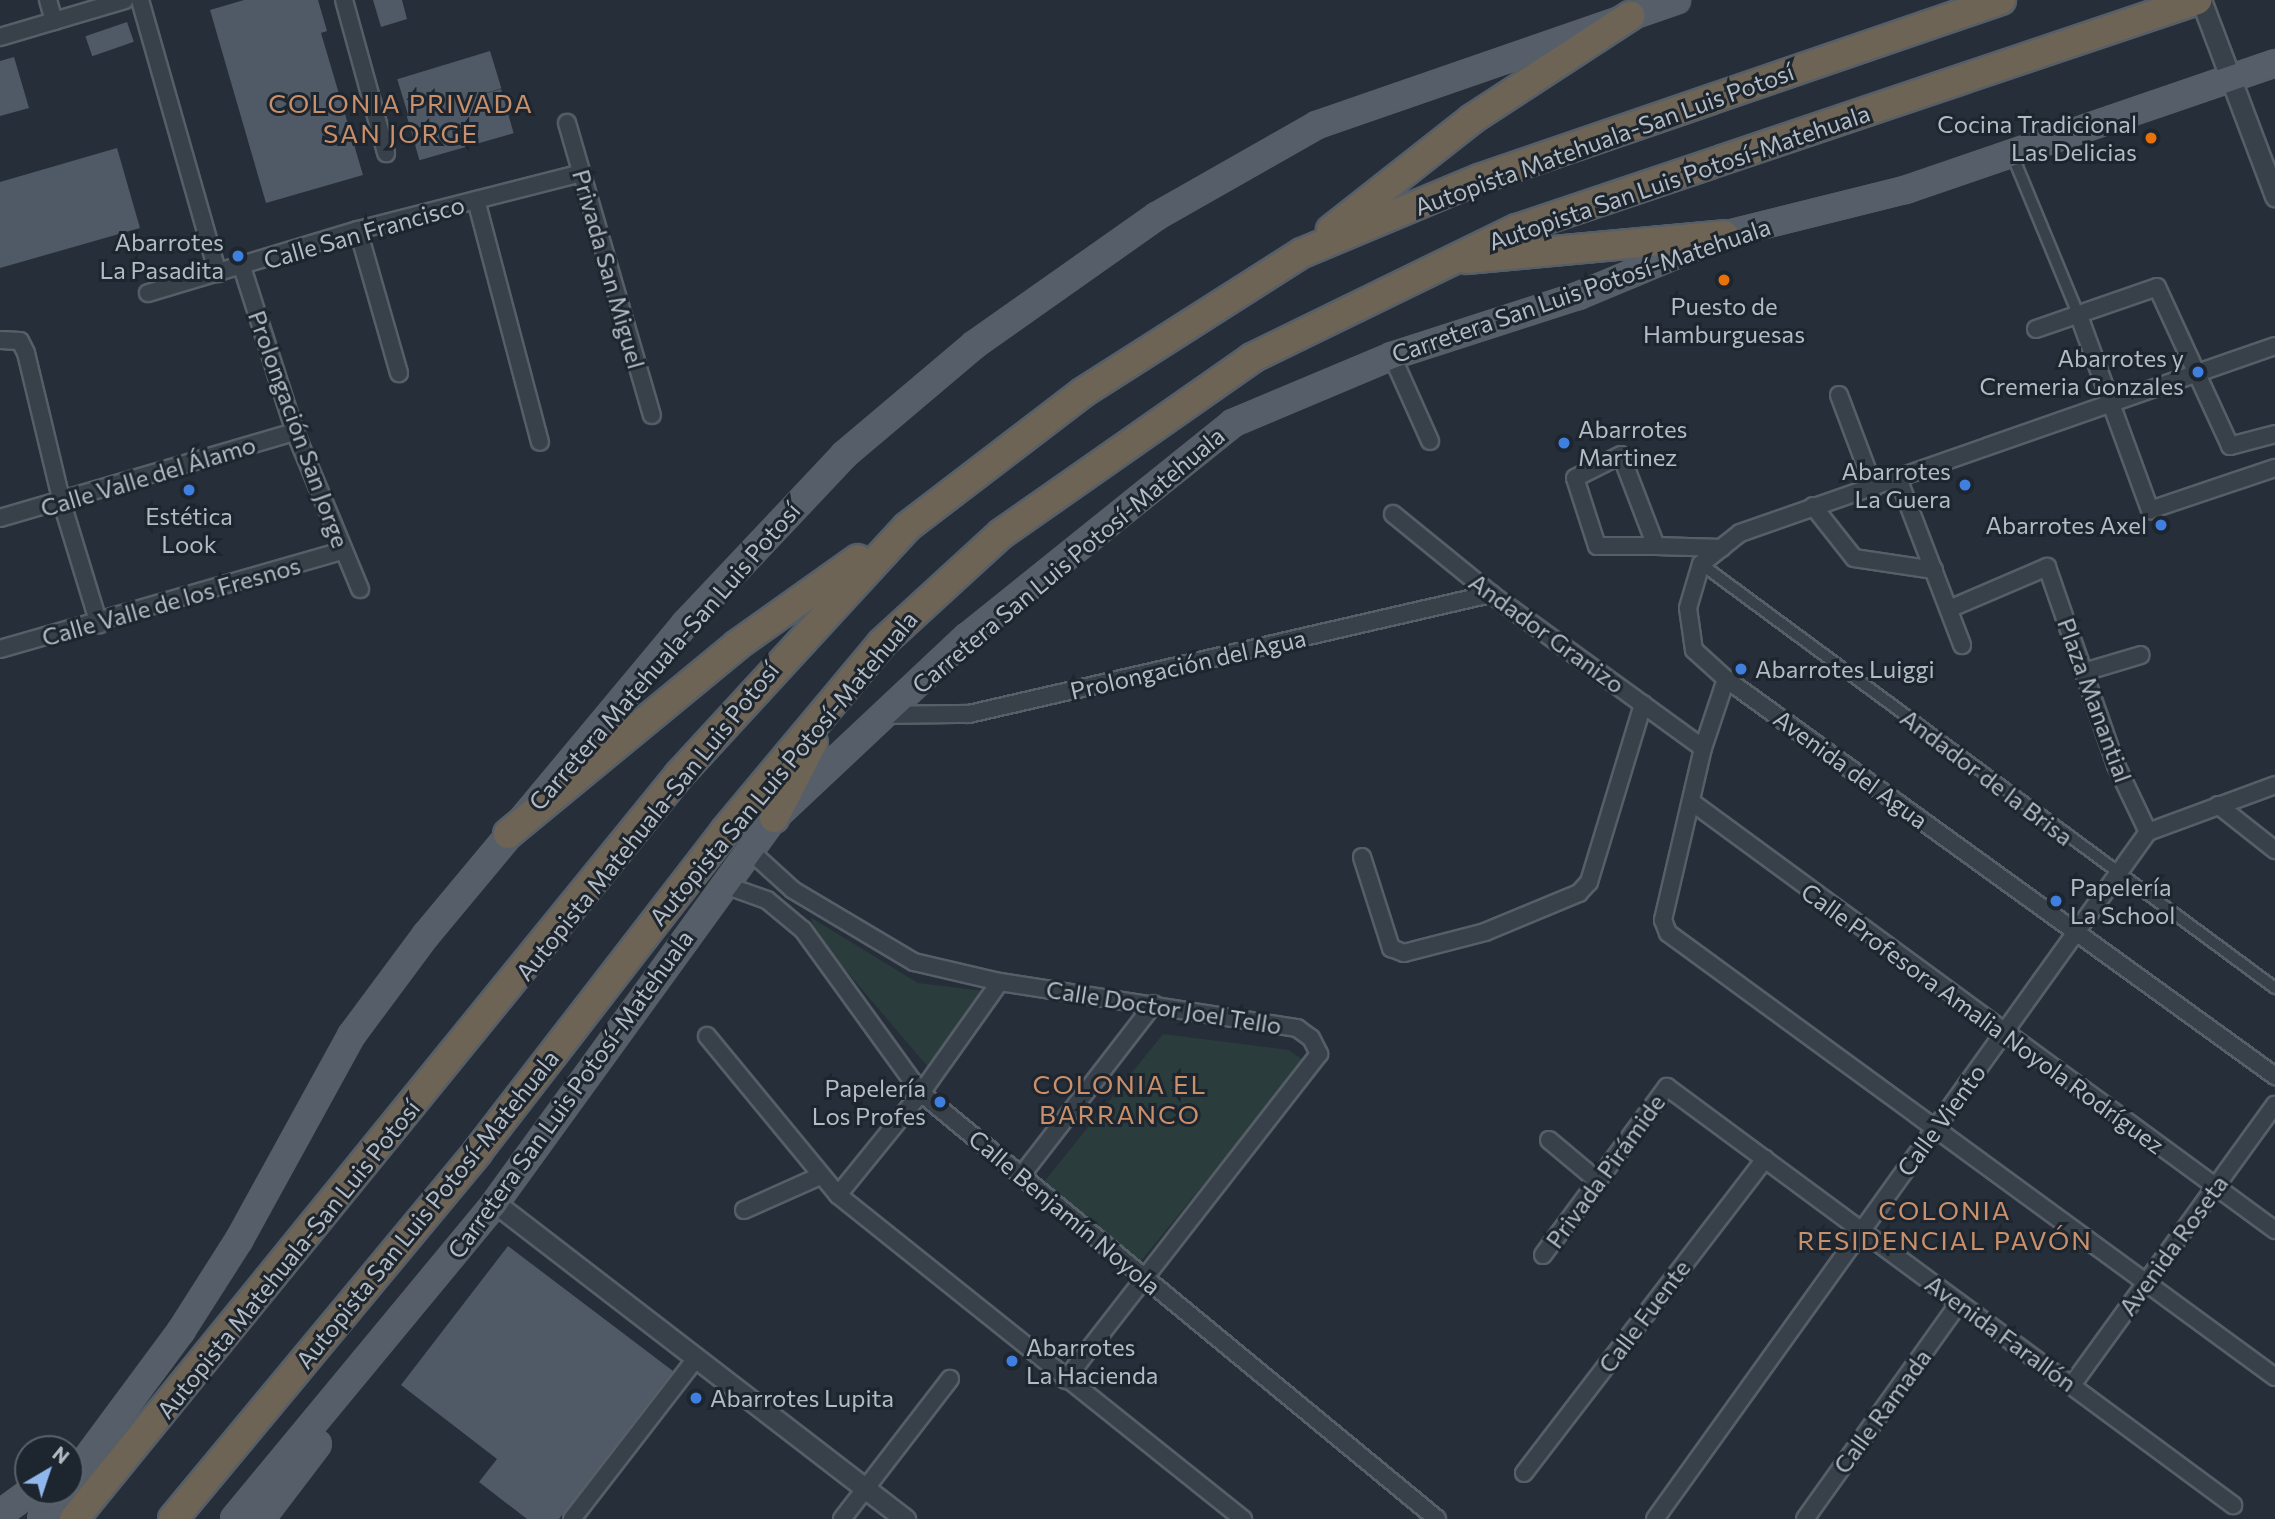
<!DOCTYPE html>
<html>
<head>
<meta charset="utf-8">
<style>
  body { margin:0 }
  #map { position:relative; width:2275px; height:1519px; overflow:hidden; background:#252e39; font-family:Commissioner,sans-serif }
  div>[style] { position:absolute }
  .green>* { inset:0; background:#2a3c3c }
  .building>* { inset:0; background:#505a67; transform-origin:0 0 }
  .roads { filter:drop-shadow(2px 0 #565e67) drop-shadow(-2px 0 #565e67) drop-shadow(0 2px #565e67) drop-shadow(0 -2px #565e67) }
  .pedestrian>* { height:10px; margin:-5px; padding:0 5px; transform-origin:5px; border-radius:5px; background:#384049 }
  .minor>* { height:16px; margin:-8px; padding:0 8px; transform-origin:8px; border-radius:8px; background:#384049 }
  .tertiary>* { height:19px; margin:-9.5px; padding:0 9.5px; transform-origin:9.5px; border-radius:9.5px; background:#384049 }
  .primary>* { height:24px; margin:-12px; padding:0 12px; transform-origin:12px; border-radius:12px; background:#565f69 }
  .motorway>* { height:28px; margin:-14px; padding:0 14px; transform-origin:14px; border-radius:14px; background:#6e6456 }
  .dots>* { width:19px; height:19px; translate:-50% -50%; box-sizing:border-box; border:4px solid #1d252e; border-radius:50% }
  span { translate:-50% -50%; white-space:nowrap; text-align:center; line-height:1.15; -webkit-text-stroke:6px #1d252e; paint-order:stroke }
  .poi-label { font-size:24px; color:#b3bbc5 }
  .right { translate:-100% -50%; text-align:right }
  .left { translate:0 -50%; text-align:left }
  .street-label { font-size:24px; color:#b3bbc5 }
  .neighbourhood-label { font-size:26px; color:#c9906b; letter-spacing:2px }
  .north { position:absolute; left:14px; top:1435px; width:70px; height:70px; box-sizing:border-box; background:#1d252e; border:2px solid #59616a; border-radius:50%; rotate:39deg; font-size:19px; font-weight:700; line-height:28px; text-align:center; color:#b3bbc5 }
  .north::after { content:''; display:block; margin:auto; width:24px; height:32px; background:#91b8ed; clip-path:polygon(50% 0,100% 100%,50% 72%,0 100%) }
</style>
</head>
<body>
<div id="map">
  <div class="green">
    <i style="clip-path:polygon(810px 917px,918px 983px,985px 991px,927px 1066px,820px 940px)"></i>
    <i style="clip-path:polygon(1163px 1034px,1289px 1050px,1304px 1061px,1141px 1261px,1043px 1183px)"></i>
  </div>
  <div class="building">
    <i style="clip-path:polygon(244px 0,318px 0,327px 31px,321px 33px,363px 175px,266px 203px,210px 10px)"></i>
    <i style="clip-path:polygon(373px 0,402px 0,407px 19px,381px 27px)"></i>
    <i style="left:127px;top:22px;width:21px;height:44px;rotate:71deg"></i>
    <i style="left:490px;top:51px;width:39px;height:97px;rotate:73deg"></i>
    <i style="clip-path:polygon(14px 57px,29px 108px,0 116px,0 61px)"></i>
    <i style="left:501px;top:89px;width:46px;height:98px;rotate:74deg"></i>
    <i style="clip-path:polygon(117px 148px,140px 228px,0 268px,0 182px)"></i>
    <i style="clip-path:polygon(508px 1246px,673px 1371px,559px 1519px,527px 1519px,479px 1482px,497px 1459px,401px 1385px)"></i>
  </div>
  <div class="roads">
    <div class="pedestrian">
      <i style="left:2011px;top:152px;width:178px;rotate:67.5deg"></i>
      <i style="left:1701px;top:564px;width:714px;rotate:36.45deg"></i>
    </div>
    <div class="minor">
      <i style="left:48px;top:0;width:22px;rotate:74deg"></i>
      <i style="left:140px;top:0;width:284px;rotate:74.1deg"></i>
      <i style="left:344px;top:0;width:159px;rotate:74.6deg"></i>
      <i style="left:0;top:37px;width:130px;rotate:-16.5deg"></i>
      <i style="left:567px;top:123px;width:304px;rotate:73.8deg"></i>
      <i style="left:476px;top:200px;width:250px;rotate:75.2deg"></i>
      <i style="left:358px;top:230px;width:149px;rotate:74deg"></i>
      <i style="left:242px;top:267px;width:173px;rotate:72.2deg"></i>
      <i style="left:295px;top:432px;width:170px;rotate:67.5deg"></i>
      <i style="left:148px;top:293px;width:219px;rotate:-16.7deg"></i>
      <i style="left:358px;top:230px;width:231px;rotate:-14.3deg"></i>
      <i style="left:2079px;top:316px;width:207px;rotate:69.9deg"></i>
      <i style="left:2150px;top:510px;width:132px;rotate:-18.6deg"></i>
      <i style="left:2036px;top:329px;width:128px;rotate:-19.1deg"></i>
      <i style="left:2157px;top:287px;width:175px;rotate:65.3deg"></i>
      <i style="left:2230px;top:446px;width:47px;rotate:-14.9deg"></i>
      <i style="left:0;top:340px;width:20px;rotate:3deg"></i>
      <i style="left:20px;top:341px;width:13px;rotate:63deg"></i>
      <i style="left:26px;top:353px;width:154px;rotate:76.5deg"></i>
      <i style="left:62px;top:503px;width:127px;rotate:73deg"></i>
      <i style="left:2275px;top:346px;width:567px;rotate:160.73deg"></i>
      <i style="left:1740px;top:533px;width:50px;rotate:141.5deg"></i>
      <i style="left:1701px;top:564px;width:46px;rotate:106.5deg"></i>
      <i style="left:1688px;top:608px;width:42px;rotate:81.9deg"></i>
      <i style="left:1694px;top:650px;width:43px;rotate:42.2deg"></i>
      <i style="left:1726px;top:679px;width:678px;rotate:35.87deg"></i>
      <i style="left:1392px;top:356px;width:93px;rotate:65.9deg"></i>
      <i style="left:1839px;top:395px;width:99px;rotate:69.4deg"></i>
      <i style="left:1898px;top:478px;width:179px;rotate:69deg"></i>
      <i style="left:1813px;top:506px;width:66px;rotate:51.7deg"></i>
      <i style="left:1854px;top:558px;width:81px;rotate:8.5deg"></i>
      <i style="left:1393px;top:514px;width:127px;rotate:39.2deg"></i>
      <i style="left:1491px;top:594px;width:262px;rotate:36deg"></i>
      <i style="left:0;top:518px;width:307px;rotate:-16.3deg"></i>
      <i style="left:1656px;top:546px;width:59px;rotate:180deg"></i>
      <i style="left:1597px;top:546px;width:71px;rotate:-107.9deg"></i>
      <i style="left:1575px;top:478px;width:51px;rotate:-26.6deg"></i>
      <i style="left:1621px;top:455px;width:97px;rotate:69deg"></i>
      <i style="left:1656px;top:546px;width:66px;rotate:1.7deg"></i>
      <i style="left:1949px;top:609px;width:107px;rotate:-23.2deg"></i>
      <i style="left:2047px;top:567px;width:210px;rotate:70.8deg"></i>
      <i style="left:2116px;top:765px;width:74px;rotate:64.5deg"></i>
      <i style="left:0;top:649px;width:356px;rotate:-16deg"></i>
      <i style="left:2084px;top:672px;width:59px;rotate:-16.6deg"></i>
      <i style="left:1726px;top:679px;width:73px;rotate:108.4deg"></i>
      <i style="left:1703px;top:748px;width:177px;rotate:103.1deg"></i>
      <i style="left:1663px;top:920px;width:14px;rotate:69deg"></i>
      <i style="left:1668px;top:933px;width:752px;rotate:36.18deg"></i>
      <i style="left:883px;top:715px;width:86px;rotate:-0.7deg"></i>
      <i style="left:969px;top:714px;width:536px;rotate:-12.95deg"></i>
      <i style="left:1693px;top:803px;width:722px;rotate:36.27deg"></i>
      <i style="left:2218px;top:805px;width:73px;rotate:38.3deg"></i>
      <i style="left:749px;top:850px;width:59px;rotate:42.3deg"></i>
      <i style="left:793px;top:890px;width:141px;rotate:30.8deg"></i>
      <i style="left:914px;top:962px;width:88px;rotate:13.1deg"></i>
      <i style="left:1000px;top:982px;width:301px;rotate:8.8deg"></i>
      <i style="left:1297px;top:1028px;width:17px;rotate:36deg"></i>
      <i style="left:1311px;top:1038px;width:18px;rotate:63deg"></i>
      <i style="left:1319px;top:1054px;width:413px;rotate:127.9deg"></i>
      <i style="left:1362px;top:857px;width:96px;rotate:72.3deg"></i>
      <i style="left:1391px;top:948px;width:14px;rotate:21deg"></i>
      <i style="left:1404px;top:953px;width:84px;rotate:-14.5deg"></i>
      <i style="left:1485px;top:932px;width:102px;rotate:-22.5deg"></i>
      <i style="left:1579px;top:893px;width:15px;rotate:-48deg"></i>
      <i style="left:1589px;top:882px;width:186px;rotate:-73.1deg"></i>
      <i style="left:722px;top:884px;width:48px;rotate:19.6deg"></i>
      <i style="left:767px;top:900px;width:47px;rotate:39.8deg"></i>
      <i style="left:803px;top:930px;width:201px;rotate:54.1deg"></i>
      <i style="left:921px;top:1093px;width:669px;rotate:39.54deg"></i>
      <i style="left:707px;top:1036px;width:206px;rotate:50.5deg"></i>
      <i style="left:838px;top:1195px;width:519px;rotate:38.66deg"></i>
      <i style="left:1549px;top:1140px;width:64px;rotate:39.9deg"></i>
      <i style="left:1021px;top:1176px;width:217px;rotate:-52.3deg"></i>
      <i style="left:838px;top:1195px;width:132px;rotate:-50.9deg"></i>
      <i style="left:921px;top:1093px;width:136px;rotate:-54.6deg"></i>
      <i style="left:744px;top:1210px;width:83px;rotate:-24.1deg"></i>
      <i style="left:1543px;top:1255px;width:209px;rotate:-53.6deg"></i>
      <i style="left:1667px;top:1087px;width:704px;rotate:36.45deg"></i>
      <i style="left:2072px;top:1385px;width:346px;rotate:-54.1deg"></i>
      <i style="left:1524px;top:1473px;width:396px;rotate:-52.5deg"></i>
      <i style="left:572px;top:1519px;width:201px;rotate:-52.3deg"></i>
      <i style="left:842px;top:1519px;width:177px;rotate:-52.4deg"></i>
      <i style="left:1655px;top:1519px;width:846px;rotate:-54.34deg"></i>
      <i style="left:2148px;top:832px;width:135px;rotate:-20.3deg"></i>
      <i style="left:1805px;top:1519px;width:265px;rotate:-54.5deg"></i>
    </div>
    <div class="tertiary">
      <i style="left:2201px;top:0;width:210px;rotate:69.3deg"></i>
      <i style="left:495px;top:1203px;width:518px;rotate:37.62deg"></i>
    </div>
    <div class="primary">
      <i style="left:70px;top:1481px;width:187px;rotate:-53.5deg"></i>
      <i style="left:181px;top:1331px;width:108px;rotate:-57.5deg"></i>
      <i style="left:239px;top:1240px;width:233px;rotate:-61.2deg"></i>
      <i style="left:351px;top:1036px;width:126px;rotate:-53.4deg"></i>
      <i style="left:426px;top:935px;width:405px;rotate:-50.2deg"></i>
      <i style="left:685px;top:624px;width:232px;rotate:-46.7deg"></i>
      <i style="left:844px;top:455px;width:170px;rotate:-40.2deg"></i>
      <i style="left:974px;top:345px;width:224px;rotate:-35.2deg"></i>
      <i style="left:1157px;top:216px;width:184px;rotate:-29.6deg"></i>
      <i style="left:1317px;top:125px;width:381px;rotate:-19.1deg"></i>
      <i style="left:0;top:1514px;width:39px;rotate:-36deg"></i>
      <i style="left:41px;top:1519px;width:35px;rotate:-53deg"></i>
      <i style="left:234px;top:1519px;width:410px;rotate:-50.4deg"></i>
      <i style="left:495px;top:1203px;width:475px;rotate:-54.1deg"></i>
      <i style="left:774px;top:818px;width:265px;rotate:-43.2deg"></i>
      <i style="left:967px;top:637px;width:341px;rotate:-38.8deg"></i>
      <i style="left:1233px;top:423px;width:173px;rotate:-22.8deg"></i>
      <i style="left:1392px;top:356px;width:195px;rotate:-17.9deg"></i>
      <i style="left:1578px;top:296px;width:158px;rotate:-22.7deg"></i>
      <i style="left:1724px;top:235px;width:187px;rotate:-14deg"></i>
      <i style="left:1905px;top:190px;width:391px;rotate:-18.9deg"></i>
      <i style="left:261px;top:1519px;width:94px;rotate:-52.8deg"></i>
    </div>
    <div class="motorway">
      <i style="left:1331px;top:230px;width:179px;rotate:-38.2deg"></i>
      <i style="left:1472px;top:119px;width:189px;rotate:-33.1deg"></i>
      <i style="left:1467px;top:259px;width:258px;rotate:-5.3deg"></i>
      <i style="left:774px;top:818px;width:85px;rotate:-62.8deg"></i>
      <i style="left:508px;top:834px;width:297px;rotate:-39.5deg"></i>
      <i style="left:737px;top:645px;width:148px;rotate:-35.4deg"></i>
      <i style="left:74px;top:1519px;width:959px;rotate:-50.88deg"></i>
      <i style="left:679px;top:775px;width:337px;rotate:-47.4deg"></i>
      <i style="left:907px;top:527px;width:220px;rotate:-37.4deg"></i>
      <i style="left:1082px;top:393px;width:261px;rotate:-32.5deg"></i>
      <i style="left:1302px;top:253px;width:192px;rotate:-22.7deg"></i>
      <i style="left:1479px;top:179px;width:552px;rotate:-18.93deg"></i>
      <i style="left:173px;top:1519px;width:478px;rotate:-50.3deg"></i>
      <i style="left:478px;top:1151px;width:404px;rotate:-52.3deg"></i>
      <i style="left:725px;top:831px;width:245px;rotate:-50.1deg"></i>
      <i style="left:882px;top:643px;width:161px;rotate:-42.5deg"></i>
      <i style="left:1001px;top:534px;width:307px;rotate:-35deg"></i>
      <i style="left:1252px;top:358px;width:295px;rotate:-26deg"></i>
      <i style="left:1517px;top:229px;width:718px;rotate:-18.61deg"></i>
    </div>
  </div>
  <div class="dots">
    <i style="left:2151px;top:138px;background:#e8710a"></i>
    <i style="left:238px;top:256px;background:#3f7fe0"></i>
    <i style="left:1724px;top:280px;background:#e8710a"></i>
    <i style="left:2198px;top:372px;background:#3f7fe0"></i>
    <i style="left:1564px;top:443px;background:#3f7fe0"></i>
    <i style="left:1965px;top:485px;background:#3f7fe0"></i>
    <i style="left:189px;top:490px;background:#3f7fe0"></i>
    <i style="left:2161px;top:525px;background:#3f7fe0"></i>
    <i style="left:1741px;top:669px;background:#3f7fe0"></i>
    <i style="left:2056px;top:901px;background:#3f7fe0"></i>
    <i style="left:940px;top:1102px;background:#3f7fe0"></i>
    <i style="left:1012px;top:1361px;background:#3f7fe0"></i>
    <i style="left:696px;top:1398px;background:#3f7fe0"></i>
  </div>
  <div class="poi-label">
    <span class="right" style="left:2137px;top:138px">Cocina Tradicional<br>Las Delicias</span>
    <span class="right" style="left:224px;top:256px">Abarrotes<br>La Pasadita</span>
    <span style="left:1724px;top:320px">Puesto de<br>Hamburguesas</span>
    <span class="right" style="left:2184px;top:372px">Abarrotes y<br>Cremeria Gonzales</span>
    <span class="left" style="left:1578px;top:443px">Abarrotes<br>Martinez</span>
    <span class="right" style="left:1951px;top:485px">Abarrotes<br>La Guera</span>
    <span style="left:189px;top:530px">Estética<br>Look</span>
    <span class="right" style="left:2147px;top:525px">Abarrotes Axel</span>
    <span class="left" style="left:1755px;top:669px">Abarrotes Luiggi</span>
    <span class="left" style="left:2070px;top:901px">Papelería<br>La School</span>
    <span class="right" style="left:926px;top:1102px">Papelería<br>Los Profes</span>
    <span class="left" style="left:1026px;top:1361px">Abarrotes<br>La Hacienda</span>
    <span class="left" style="left:710px;top:1398px">Abarrotes Lupita</span>
  </div>
  <div class="street-label">
    <span style="left:1604px;top:139px;rotate:-20deg">Autopista Matehuala-San Luis Potosí</span>
    <span style="left:1679px;top:177px;rotate:-19deg">Autopista San Luis Potosí-Matehuala</span>
    <span style="left:364px;top:232px;rotate:-16deg">Calle San Francisco</span>
    <span style="left:609px;top:269px;rotate:74deg">Privada San Miguel</span>
    <span style="left:1581px;top:290px;rotate:-19deg">Carretera San Luis Potosí-Matehuala</span>
    <span style="left:299px;top:429px;rotate:70deg">Prolongación San Jorge</span>
    <span style="left:148px;top:476px;rotate:-17deg">Calle Valle del Álamo</span>
    <span style="left:1068px;top:560px;rotate:-40deg">Carretera San Luis Potosí-Matehuala</span>
    <span style="left:171px;top:601px;rotate:-16deg">Calle Valle de los Fresnos</span>
    <span style="left:1547px;top:633px;rotate:36deg">Andador Granizo</span>
    <span style="left:664px;top:656px;rotate:-49deg">Carretera Matehuala-San Luis Potosí</span>
    <span style="left:1188px;top:664px;rotate:-13deg">Prolongación del Agua</span>
    <span style="left:2095px;top:700px;rotate:70deg">Plaza Manantial</span>
    <span style="left:783px;top:768px;rotate:-50deg">Autopista San Luis Potosí-Matehuala</span>
    <span style="left:1851px;top:769px;rotate:36deg">Avenida del Agua</span>
    <span style="left:1987px;top:777px;rotate:37deg">Andador de la Brisa</span>
    <span style="left:647px;top:821px;rotate:-51deg">Autopista Matehuala-San Luis Potosí</span>
    <span style="left:1164px;top:1007px;rotate:9deg">Calle Doctor Joel Tello</span>
    <span style="left:1983px;top:1018px;rotate:36deg">Calle Profesora Amalia Noyola Rodríguez</span>
    <span style="left:570px;top:1094px;rotate:-54deg">Carretera San Luis Potosí-Matehuala</span>
    <span style="left:1941px;top:1120px;rotate:-54deg">Calle Viento</span>
    <span style="left:1605px;top:1171px;rotate:-54deg">Privada Pirámide</span>
    <span style="left:427px;top:1209px;rotate:-51deg">Autopista San Luis Potosí-Matehuala</span>
    <span style="left:1065px;top:1212px;rotate:40deg">Calle Benjamín Noyola</span>
    <span style="left:2173px;top:1245px;rotate:-54deg">Avenida Roseta</span>
    <span style="left:288px;top:1259px;rotate:-51deg">Autopista Matehuala-San Luis Potosí</span>
    <span style="left:1644px;top:1316px;rotate:-53deg">Calle Fuente</span>
    <span style="left:2001px;top:1333px;rotate:36deg">Avenida Farallón</span>
    <span style="left:1882px;top:1411px;rotate:-54deg">Calle Ramada</span>
  </div>
  <div class="neighbourhood-label">
    <span style="left:401px;top:118px">COLONIA PRIVADA<br>SAN JORGE</span>
    <span style="left:1120px;top:1099px">COLONIA EL<br>BARRANCO</span>
    <span style="left:1945px;top:1225px">COLONIA<br>RESIDENCIAL PAVÓN</span>
  </div>
  <div class="north">N</div>
</div>
</body>
</html>
